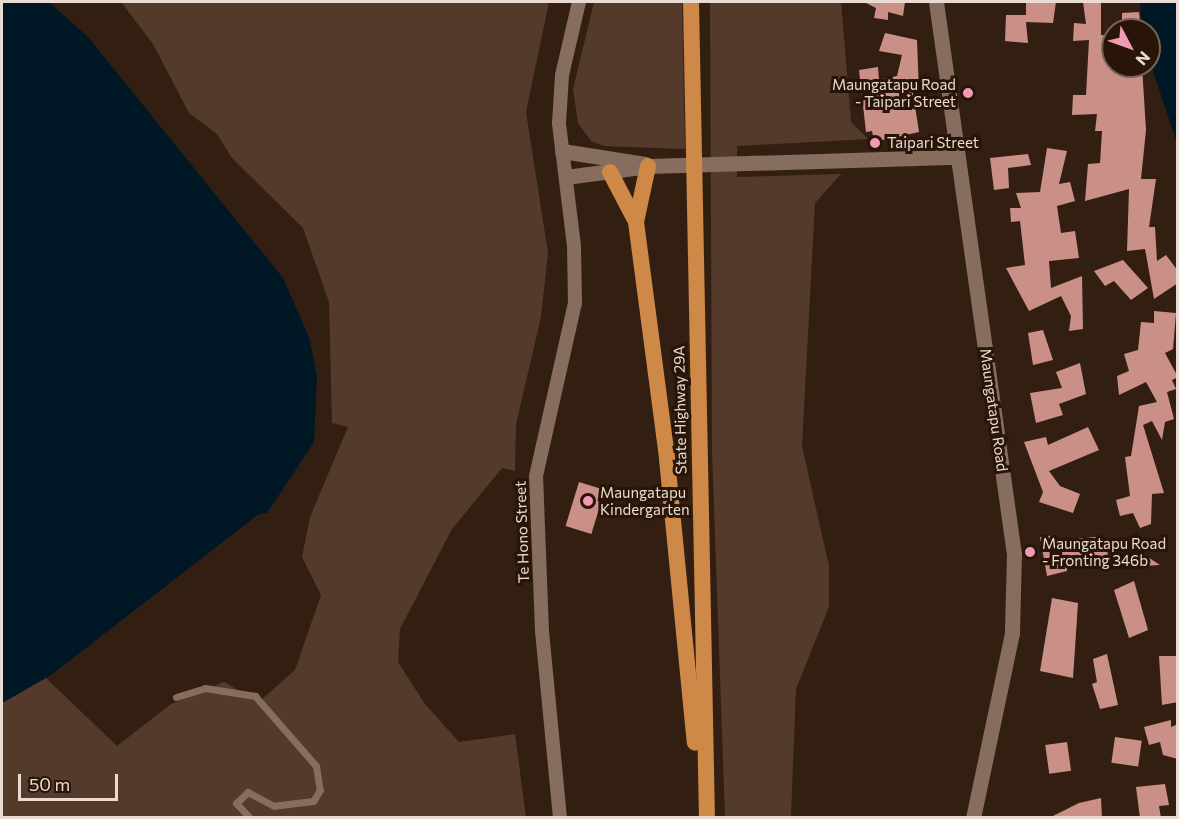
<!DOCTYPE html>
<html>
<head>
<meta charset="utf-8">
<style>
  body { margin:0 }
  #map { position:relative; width:1179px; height:819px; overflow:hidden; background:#331f11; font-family:Commissioner,sans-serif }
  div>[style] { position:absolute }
  .green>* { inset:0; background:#533a2a }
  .water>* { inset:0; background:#001725 }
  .building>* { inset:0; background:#ca9088; transform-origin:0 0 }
  .service>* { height:7px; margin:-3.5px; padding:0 3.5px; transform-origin:3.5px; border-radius:3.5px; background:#866d5e }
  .minor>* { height:14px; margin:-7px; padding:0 7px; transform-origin:7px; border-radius:7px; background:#866d5e }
  .tertiary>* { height:15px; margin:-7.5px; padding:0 7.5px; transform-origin:7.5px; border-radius:7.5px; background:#866d5e }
  .trunk>* { height:16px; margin:-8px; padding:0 8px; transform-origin:8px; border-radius:8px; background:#ce8847 }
  .dots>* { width:16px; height:16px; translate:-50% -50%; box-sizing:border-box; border:3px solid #291508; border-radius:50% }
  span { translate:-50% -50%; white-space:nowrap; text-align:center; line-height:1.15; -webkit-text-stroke:6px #291508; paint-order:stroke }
  .poi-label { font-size:15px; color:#e9dbd2 }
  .right { translate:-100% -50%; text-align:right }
  .left { translate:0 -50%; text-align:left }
  .street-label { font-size:15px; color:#e9dbd2 }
  .frame { position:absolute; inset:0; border:3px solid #e9dbd2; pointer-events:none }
  .north { position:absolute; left:1101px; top:18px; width:60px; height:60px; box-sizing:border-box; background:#291508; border:2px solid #766459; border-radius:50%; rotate:131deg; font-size:16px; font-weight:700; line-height:24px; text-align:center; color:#e9dbd2 }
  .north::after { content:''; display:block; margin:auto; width:21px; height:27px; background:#f19ab3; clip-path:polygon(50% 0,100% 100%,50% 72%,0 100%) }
  .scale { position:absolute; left:18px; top:774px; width:100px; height:27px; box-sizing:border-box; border:3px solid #e9dbd2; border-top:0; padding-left:8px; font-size:18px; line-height:21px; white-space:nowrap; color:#e9dbd2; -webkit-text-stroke:4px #291508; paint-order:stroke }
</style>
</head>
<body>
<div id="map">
  <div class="green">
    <i style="clip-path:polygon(121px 2px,549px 2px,526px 112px,548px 253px,541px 317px,516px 424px,515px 471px,502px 468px,452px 529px,400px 629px,398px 662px,425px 704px,459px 742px,515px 734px,526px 817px,2px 817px,2px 703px,46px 678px,117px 746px,171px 704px,224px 682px,259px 702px,295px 670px,321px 595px,302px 557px,310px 517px,348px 427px,332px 423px,329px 302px,303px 228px,232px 158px,217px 134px,189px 113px,153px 44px)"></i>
    <i style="clip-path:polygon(594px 2px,682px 2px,685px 149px,604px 146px,591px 141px,578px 123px,573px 89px)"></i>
    <i style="clip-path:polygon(710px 2px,841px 2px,851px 122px,868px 139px,737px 146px,737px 177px,841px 174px,815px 203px,802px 446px,829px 566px,829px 607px,796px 689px,791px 817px,725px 817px,712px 450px)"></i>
  </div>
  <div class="water">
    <i style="clip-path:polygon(2px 2px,49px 2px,88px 37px,283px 278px,309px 337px,317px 376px,314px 442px,267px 513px,259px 514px,51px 675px,2px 703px)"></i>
    <i style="clip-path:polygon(1140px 2px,1177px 2px,1177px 143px,1149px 59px,1149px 30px,1142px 30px)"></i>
  </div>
  <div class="building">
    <i style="clip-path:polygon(864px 2px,905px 2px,903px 16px,888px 12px,888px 20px,874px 18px,876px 8px)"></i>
    <i style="clip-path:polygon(1026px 2px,1056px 2px,1053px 23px,1026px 22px,1028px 43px,1005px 41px,1006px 15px,1026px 15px)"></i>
    <i style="clip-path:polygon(1083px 2px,1101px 2px,1101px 35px,1113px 36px,1113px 66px,1142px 66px,1146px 130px,1141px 179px,1156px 179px,1149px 227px,1155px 227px,1157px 261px,1166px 255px,1178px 271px,1178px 283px,1154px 299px,1145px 249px,1127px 251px,1129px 189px,1085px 201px,1088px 164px,1100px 163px,1102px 131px,1095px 131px,1097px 114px,1072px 115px,1073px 95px,1086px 95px,1089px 40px,1073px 41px,1074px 23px,1086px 24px)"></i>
    <i style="clip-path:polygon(1139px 12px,1141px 30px,1122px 30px,1122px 13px)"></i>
    <i style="clip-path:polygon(885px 33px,917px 40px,919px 92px,913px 93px,919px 132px,874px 142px,872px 131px,866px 132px,859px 70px,878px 67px,879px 80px,897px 76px,902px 55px,879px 51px)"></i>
    <i style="clip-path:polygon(1047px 148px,1067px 151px,1059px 184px,1070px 182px,1075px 201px,1057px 206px,1061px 233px,1075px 231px,1079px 258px,1049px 261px,1051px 288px,1082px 276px,1083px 329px,1069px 331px,1071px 316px,1061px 296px,1029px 311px,1006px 268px,1025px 265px,1020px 221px,1011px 222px,1010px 208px,1021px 208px,1016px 193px,1040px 192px)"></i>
    <i style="clip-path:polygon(1028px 154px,1031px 165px,1008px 168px,1009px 188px,994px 190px,990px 158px)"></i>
    <i style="clip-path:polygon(1123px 260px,1148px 288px,1131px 300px,1114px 281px,1105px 286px,1094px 271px)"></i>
    <i style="clip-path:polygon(1154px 311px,1176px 313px,1173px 349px,1165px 353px,1178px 377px,1172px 380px,1176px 389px,1167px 392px,1174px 419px,1165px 422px,1162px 440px,1152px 421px,1143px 425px,1164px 493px,1152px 494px,1151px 524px,1140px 528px,1133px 513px,1120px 516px,1116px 500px,1130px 496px,1125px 457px,1131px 456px,1139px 406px,1157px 402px,1146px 382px,1119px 395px,1117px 376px,1129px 371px,1124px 354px,1138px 350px,1141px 322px,1154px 323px)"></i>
    <i style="clip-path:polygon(1043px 330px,1053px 360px,1033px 365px,1028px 333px)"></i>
    <i style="clip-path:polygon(1080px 363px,1086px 394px,1059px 404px,1063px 415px,1036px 423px,1030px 393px,1062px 388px,1056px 372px)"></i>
    <i style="clip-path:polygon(1088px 427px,1099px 450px,1049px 471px,1060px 486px,1080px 494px,1073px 513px,1039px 502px,1043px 492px,1024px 442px,1046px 437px,1048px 445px)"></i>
    <i style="left:579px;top:482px;width:27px;height:46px;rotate:17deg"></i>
    <i style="clip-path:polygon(1055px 535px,1056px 541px,1096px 537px,1099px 550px,1107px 549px,1109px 565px,1067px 567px,1067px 571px,1047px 576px,1040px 537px)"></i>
    <i style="clip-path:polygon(1143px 554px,1160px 565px,1125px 567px,1125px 555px)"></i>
    <i style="clip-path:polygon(1134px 581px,1148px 630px,1129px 638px,1114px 590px)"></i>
    <i style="clip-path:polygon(1052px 598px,1078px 603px,1073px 678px,1040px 671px)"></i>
    <i style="clip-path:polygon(1107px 654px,1118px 705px,1100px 709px,1092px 684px,1097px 682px,1093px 659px)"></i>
    <i style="clip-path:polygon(1159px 656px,1178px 656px,1178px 702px,1162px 705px)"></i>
    <i style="clip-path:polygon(1171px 720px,1171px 727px,1178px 724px,1178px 759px,1163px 755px,1160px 742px,1149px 745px,1144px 727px)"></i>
    <i style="left:1115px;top:737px;width:27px;height:26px;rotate:8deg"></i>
    <i style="left:1067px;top:742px;width:29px;height:22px;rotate:82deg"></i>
    <i style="clip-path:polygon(1165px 784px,1169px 805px,1159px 806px,1161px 818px,1140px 818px,1136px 787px)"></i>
    <i style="clip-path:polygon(1101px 798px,1102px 818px,1049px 818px,1079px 803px)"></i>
  </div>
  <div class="service">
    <i style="left:176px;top:697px;width:30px;rotate:-17deg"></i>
    <i style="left:205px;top:688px;width:51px;rotate:9.1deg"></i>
    <i style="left:255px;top:696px;width:93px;rotate:48.9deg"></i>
    <i style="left:316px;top:766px;width:24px;rotate:81deg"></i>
    <i style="left:320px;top:790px;width:13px;rotate:122deg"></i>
    <i style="left:313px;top:801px;width:39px;rotate:173deg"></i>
    <i style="left:274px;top:806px;width:30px;rotate:-152deg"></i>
    <i style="left:248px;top:792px;width:16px;rotate:137deg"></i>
    <i style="left:236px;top:803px;width:21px;rotate:47deg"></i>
  </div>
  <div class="minor">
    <i style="left:560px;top:818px;width:188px;rotate:-95.5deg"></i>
    <i style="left:542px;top:631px;width:155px;rotate:-92.2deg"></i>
    <i style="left:536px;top:476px;width:177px;rotate:-77.3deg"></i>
    <i style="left:575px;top:303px;width:57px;rotate:-91deg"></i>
    <i style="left:574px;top:246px;width:124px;rotate:-97deg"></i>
    <i style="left:559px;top:123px;width:48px;rotate:-86.4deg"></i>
    <i style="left:562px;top:75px;width:75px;rotate:-76.9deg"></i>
  </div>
  <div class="tertiary">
    <i style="left:936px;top:2px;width:557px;rotate:81.96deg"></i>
    <i style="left:1014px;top:554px;width:79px;rotate:91.5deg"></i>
    <i style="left:1012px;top:633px;width:189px;rotate:101.9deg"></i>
    <i style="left:562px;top:151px;width:84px;rotate:8.9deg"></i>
    <i style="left:566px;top:177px;width:83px;rotate:-7.6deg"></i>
    <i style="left:648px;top:166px;width:310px;rotate:-1.7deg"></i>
  </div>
  <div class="trunk">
    <i style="left:691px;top:2px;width:816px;rotate:88.88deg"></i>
    <i style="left:648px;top:166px;width:57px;rotate:102.1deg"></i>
    <i style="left:636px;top:222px;width:239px;rotate:82.5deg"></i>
    <i style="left:667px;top:459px;width:285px;rotate:84.4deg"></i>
    <i style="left:610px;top:172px;width:52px;rotate:62.4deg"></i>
  </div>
  <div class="dots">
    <i style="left:968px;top:93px;background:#f19ab3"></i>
    <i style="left:875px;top:143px;background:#f19ab3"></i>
    <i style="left:588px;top:501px;background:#f19ab3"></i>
    <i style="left:1030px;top:552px;background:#f19ab3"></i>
  </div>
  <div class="poi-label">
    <span class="right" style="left:956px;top:93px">Maungatapu Road<br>- Taipari Street</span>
    <span class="left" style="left:887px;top:143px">Taipari Street</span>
    <span class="left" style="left:600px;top:501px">Maungatapu<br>Kindergarten</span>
    <span class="left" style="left:1042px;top:552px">Maungatapu Road<br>- Fronting 346b</span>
  </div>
  <div class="street-label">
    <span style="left:680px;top:410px;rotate:-91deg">State Highway 29A</span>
    <span style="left:994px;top:410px;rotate:82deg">Maungatapu Road</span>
    <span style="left:522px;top:532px;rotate:-92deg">Te Hono Street</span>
  </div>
  <div class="frame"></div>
  <div class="north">N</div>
  <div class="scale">50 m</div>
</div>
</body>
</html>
